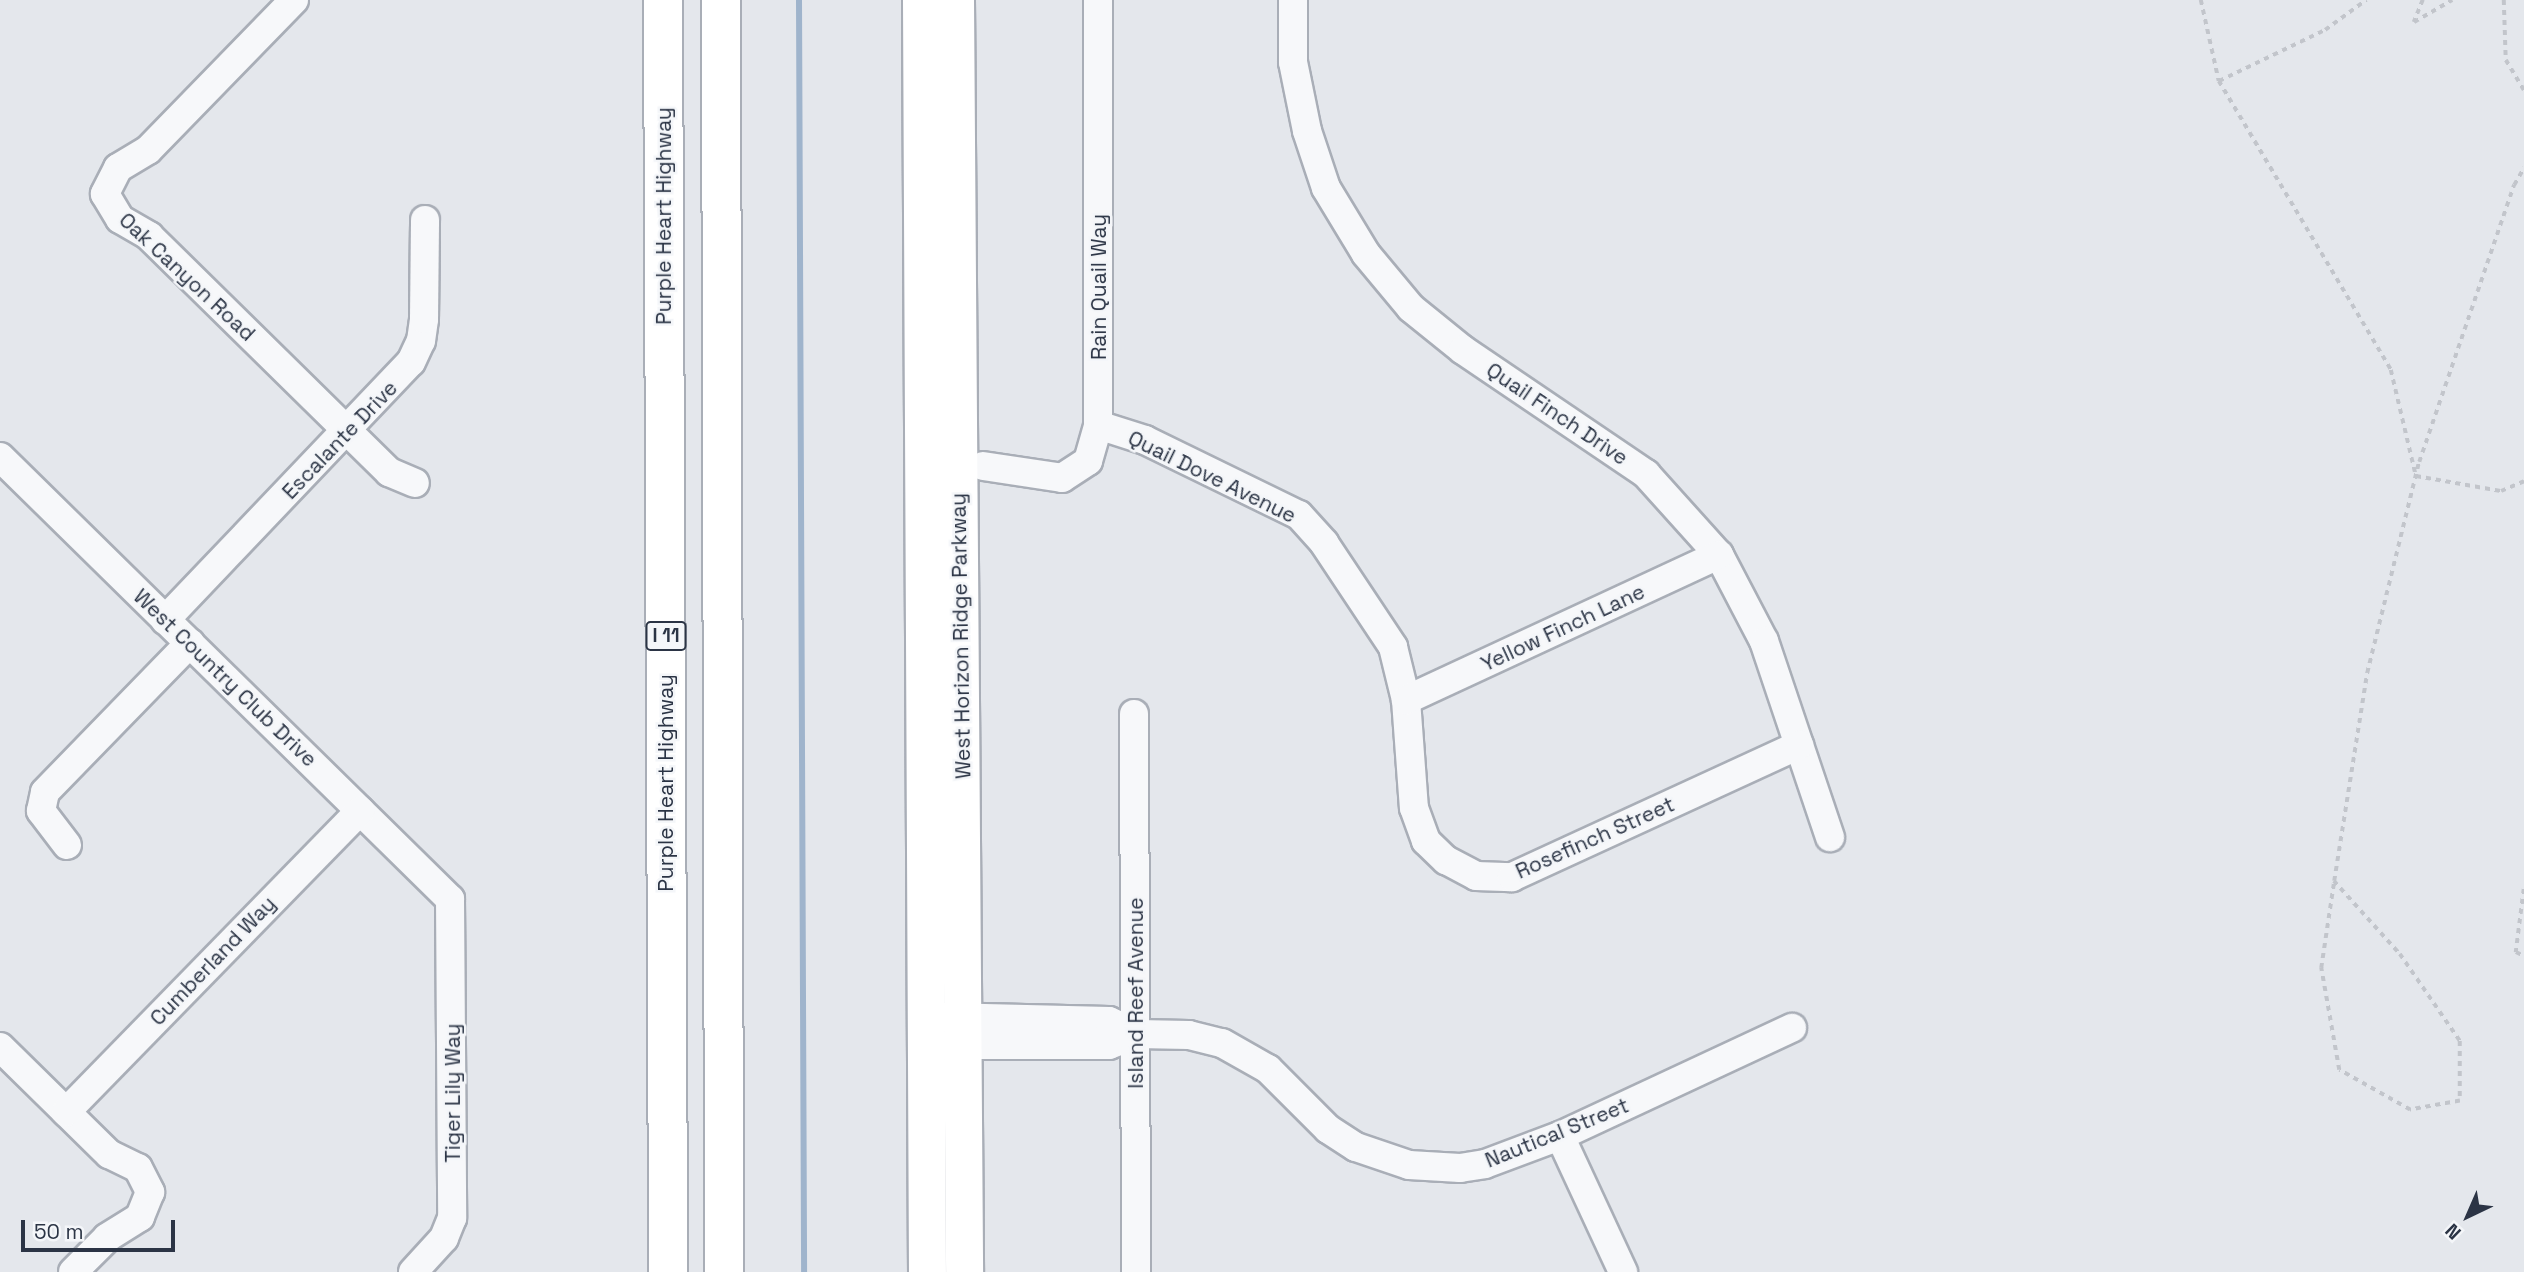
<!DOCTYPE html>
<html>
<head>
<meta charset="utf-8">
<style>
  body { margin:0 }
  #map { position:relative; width:2524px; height:1272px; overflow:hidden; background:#e4e7ec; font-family:"Space Grotesk",sans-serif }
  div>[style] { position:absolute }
  .stream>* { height:6px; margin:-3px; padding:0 3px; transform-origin:3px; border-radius:3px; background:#9fb4cc }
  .path>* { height:3.5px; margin-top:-1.75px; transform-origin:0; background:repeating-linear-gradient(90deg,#c2c5cb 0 5px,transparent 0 10px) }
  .roads { filter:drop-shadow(2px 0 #a9aeb7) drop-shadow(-2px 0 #a9aeb7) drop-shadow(0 2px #a9aeb7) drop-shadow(0 -2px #a9aeb7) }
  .minor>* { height:28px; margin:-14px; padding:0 14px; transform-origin:14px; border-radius:14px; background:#f7f8fa }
  .major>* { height:37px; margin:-18.5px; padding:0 18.5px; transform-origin:18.5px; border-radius:18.5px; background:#fff }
  .highway>* { height:38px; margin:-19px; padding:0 19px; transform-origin:19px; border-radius:19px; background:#fff }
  span { translate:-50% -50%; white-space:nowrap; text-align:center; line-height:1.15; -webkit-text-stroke:5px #f4f6f9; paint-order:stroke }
  .shield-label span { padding:2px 5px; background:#f4f6f9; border:2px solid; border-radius:5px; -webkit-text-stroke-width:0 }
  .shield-label { font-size:19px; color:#2b3445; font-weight:700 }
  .street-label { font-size:21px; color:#2b3445 }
  .north { position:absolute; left:2433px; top:1181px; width:70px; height:70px; -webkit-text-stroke:5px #f4f6f9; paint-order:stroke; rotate:224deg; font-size:19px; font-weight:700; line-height:28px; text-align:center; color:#2b3445 }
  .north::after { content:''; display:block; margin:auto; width:24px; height:32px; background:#2b3445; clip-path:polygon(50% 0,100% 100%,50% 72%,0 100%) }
  .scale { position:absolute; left:21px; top:1220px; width:154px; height:32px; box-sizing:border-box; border:4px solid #2b3445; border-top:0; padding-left:9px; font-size:21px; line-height:24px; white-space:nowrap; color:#2b3445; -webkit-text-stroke:5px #f4f6f9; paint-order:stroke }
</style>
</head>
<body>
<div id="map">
  <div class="stream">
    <i style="left:799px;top:0;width:1272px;rotate:89.77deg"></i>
  </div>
  <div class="path">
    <i style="left:2201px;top:0;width:83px;rotate:77.5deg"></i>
    <i style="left:2219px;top:81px;width:336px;rotate:59.2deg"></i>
    <i style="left:2391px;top:370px;width:109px;rotate:76.7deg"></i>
    <i style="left:2416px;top:476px;width:86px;rotate:10deg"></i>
    <i style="left:2501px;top:491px;width:25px;rotate:-23deg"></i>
    <i style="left:2423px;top:0;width:24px;rotate:112deg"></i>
    <i style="left:2414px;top:22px;width:44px;rotate:-30.1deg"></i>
    <i style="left:2504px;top:0;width:60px;rotate:88.1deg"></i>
    <i style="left:2506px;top:60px;width:35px;rotate:59deg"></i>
    <i style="left:2219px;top:81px;width:118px;rotate:-25.7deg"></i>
    <i style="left:2325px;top:30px;width:51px;rotate:-36.2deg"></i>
    <i style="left:2334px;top:881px;width:98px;rotate:47.9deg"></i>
    <i style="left:2400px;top:954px;width:106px;rotate:55.4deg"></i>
    <i style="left:2460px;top:1041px;width:60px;rotate:90deg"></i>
    <i style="left:2460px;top:1101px;width:51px;rotate:169.8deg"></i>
    <i style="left:2410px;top:1110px;width:81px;rotate:-150.6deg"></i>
    <i style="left:2339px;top:1070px;width:104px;rotate:-100deg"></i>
    <i style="left:2321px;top:968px;width:88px;rotate:-81.5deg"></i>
    <i style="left:2334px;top:881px;width:211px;rotate:-81deg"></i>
    <i style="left:2367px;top:673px;width:217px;rotate:-76.2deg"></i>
    <i style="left:2419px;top:462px;width:293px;rotate:-71.1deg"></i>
    <i style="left:2514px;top:185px;width:20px;rotate:-60deg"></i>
    <i style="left:2524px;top:889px;width:64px;rotate:97.2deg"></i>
    <i style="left:2516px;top:952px;width:9px;rotate:27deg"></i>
  </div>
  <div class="roads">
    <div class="minor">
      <i style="left:294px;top:0;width:209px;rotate:134.2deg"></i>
      <i style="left:148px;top:150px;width:35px;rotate:149deg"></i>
      <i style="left:118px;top:168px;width:29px;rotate:117deg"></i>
      <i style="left:105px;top:194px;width:29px;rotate:59deg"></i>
      <i style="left:120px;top:219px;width:34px;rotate:30deg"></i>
      <i style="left:149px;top:236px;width:337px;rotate:44.5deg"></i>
      <i style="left:389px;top:472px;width:28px;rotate:23deg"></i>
      <i style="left:1293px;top:0;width:62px;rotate:90deg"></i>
      <i style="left:1293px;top:62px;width:70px;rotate:78.5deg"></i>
      <i style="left:1307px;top:131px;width:60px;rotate:71.6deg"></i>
      <i style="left:1326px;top:188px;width:77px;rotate:58.8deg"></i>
      <i style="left:1366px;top:254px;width:70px;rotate:50.2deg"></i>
      <i style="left:1411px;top:308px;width:67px;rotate:38.9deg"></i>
      <i style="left:1463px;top:350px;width:221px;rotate:34.1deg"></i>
      <i style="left:1646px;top:474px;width:109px;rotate:48deg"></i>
      <i style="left:1719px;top:555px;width:97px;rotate:62.4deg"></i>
      <i style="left:1764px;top:641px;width:207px;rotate:71.4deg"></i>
      <i style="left:1098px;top:425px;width:49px;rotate:17.7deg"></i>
      <i style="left:1145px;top:440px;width:171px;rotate:26deg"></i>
      <i style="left:1299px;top:515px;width:38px;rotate:48deg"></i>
      <i style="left:1324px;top:543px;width:125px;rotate:56.4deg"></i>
      <i style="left:1393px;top:647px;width:55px;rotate:76.2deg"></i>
      <i style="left:1406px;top:700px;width:108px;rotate:85.8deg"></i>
      <i style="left:1414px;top:808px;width:35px;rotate:70deg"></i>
      <i style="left:1426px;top:841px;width:28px;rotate:44deg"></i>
      <i style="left:1446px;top:860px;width:34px;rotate:28deg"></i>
      <i style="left:1476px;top:876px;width:36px;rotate:2deg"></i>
      <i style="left:1512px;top:877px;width:316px;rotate:-24.7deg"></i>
      <i style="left:0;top:457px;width:631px;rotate:44.49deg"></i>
      <i style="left:450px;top:899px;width:319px;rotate:89.6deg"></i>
      <i style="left:452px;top:1218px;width:22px;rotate:112deg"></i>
      <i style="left:444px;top:1238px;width:46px;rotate:132.4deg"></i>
      <i style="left:983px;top:466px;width:80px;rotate:8.6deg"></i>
      <i style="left:1062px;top:478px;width:31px;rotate:-33deg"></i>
      <i style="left:1088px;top:461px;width:37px;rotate:-74deg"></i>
      <i style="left:1098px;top:425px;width:425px;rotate:-90deg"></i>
      <i style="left:165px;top:620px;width:356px;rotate:-46.4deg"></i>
      <i style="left:411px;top:362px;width:23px;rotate:-65deg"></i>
      <i style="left:421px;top:341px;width:22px;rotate:-82deg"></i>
      <i style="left:424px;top:319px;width:99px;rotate:-89.4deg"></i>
      <i style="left:1406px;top:700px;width:345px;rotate:-24.9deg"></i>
      <i style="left:1134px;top:714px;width:558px;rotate:89.79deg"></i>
      <i style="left:67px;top:845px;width:43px;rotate:-127.4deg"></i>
      <i style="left:41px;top:811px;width:19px;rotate:-78deg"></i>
      <i style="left:45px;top:792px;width:208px;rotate:-45.8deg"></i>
      <i style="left:943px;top:1017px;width:166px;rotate:1.4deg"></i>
      <i style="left:1109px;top:1021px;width:31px;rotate:25deg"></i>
      <i style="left:945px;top:1045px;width:164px"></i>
      <i style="left:1109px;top:1045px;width:30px;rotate:-21deg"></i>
      <i style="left:1137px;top:1034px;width:52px;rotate:1.1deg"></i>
      <i style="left:1189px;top:1035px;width:34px;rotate:14deg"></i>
      <i style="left:1222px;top:1043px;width:53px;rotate:29.5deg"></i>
      <i style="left:1268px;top:1069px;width:85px;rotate:45deg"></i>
      <i style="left:1328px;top:1129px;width:33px;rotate:33deg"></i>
      <i style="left:1356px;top:1147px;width:56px;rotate:18.8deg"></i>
      <i style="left:1409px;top:1165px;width:51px;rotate:3.4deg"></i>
      <i style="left:1460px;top:1168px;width:25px;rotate:-9deg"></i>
      <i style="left:1485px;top:1164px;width:80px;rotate:-20.5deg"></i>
      <i style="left:1560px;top:1136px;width:256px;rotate:-25deg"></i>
      <i style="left:0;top:1047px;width:153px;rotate:44.5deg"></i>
      <i style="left:109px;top:1154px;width:32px;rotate:26deg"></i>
      <i style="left:138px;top:1168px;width:27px;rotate:63deg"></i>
      <i style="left:150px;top:1192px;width:27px;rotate:112deg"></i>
      <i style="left:140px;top:1217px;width:39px;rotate:148deg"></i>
      <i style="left:107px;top:1238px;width:48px;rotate:135deg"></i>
      <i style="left:66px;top:1112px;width:421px;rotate:-45.7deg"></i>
      <i style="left:1560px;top:1136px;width:150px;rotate:65.1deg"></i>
    </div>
    <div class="major">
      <i style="left:921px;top:0;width:1272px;rotate:89.73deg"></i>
      <i style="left:955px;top:0;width:1272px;rotate:89.59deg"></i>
    </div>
    <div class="highway">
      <i style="left:663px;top:0;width:1272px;rotate:89.77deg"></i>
      <i style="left:721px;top:0;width:1272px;rotate:89.86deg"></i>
    </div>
  </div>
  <div class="shield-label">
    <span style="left:666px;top:636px">I 11</span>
  </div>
  <div class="street-label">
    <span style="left:664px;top:216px;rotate:-90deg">Purple Heart Highway</span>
    <span style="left:187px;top:277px;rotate:43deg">Oak Canyon Road</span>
    <span style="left:1099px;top:287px;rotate:-90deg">Rain Quail Way</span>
    <span style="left:1557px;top:414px;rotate:34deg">Quail Finch Drive</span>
    <span style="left:340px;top:440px;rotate:-46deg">Escalante Drive</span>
    <span style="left:1212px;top:477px;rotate:26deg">Quail Dove Avenue</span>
    <span style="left:1563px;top:628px;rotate:-25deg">Yellow Finch Lane</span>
    <span style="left:961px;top:636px;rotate:-91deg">West Horizon Ridge Parkway</span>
    <span style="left:225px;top:678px;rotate:44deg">West Country Club Drive</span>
    <span style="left:666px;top:783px;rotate:-90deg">Purple Heart Highway</span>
    <span style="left:1595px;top:838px;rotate:-24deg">Rosefinch Street</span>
    <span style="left:213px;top:961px;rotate:-46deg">Cumberland Way</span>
    <span style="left:1136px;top:993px;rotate:-90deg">Island Reef Avenue</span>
    <span style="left:453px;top:1093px;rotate:-90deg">Tiger Lily Way</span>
    <span style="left:1557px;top:1133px;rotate:-22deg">Nautical Street</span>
  </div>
  <div class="north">N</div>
  <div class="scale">50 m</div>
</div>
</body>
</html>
